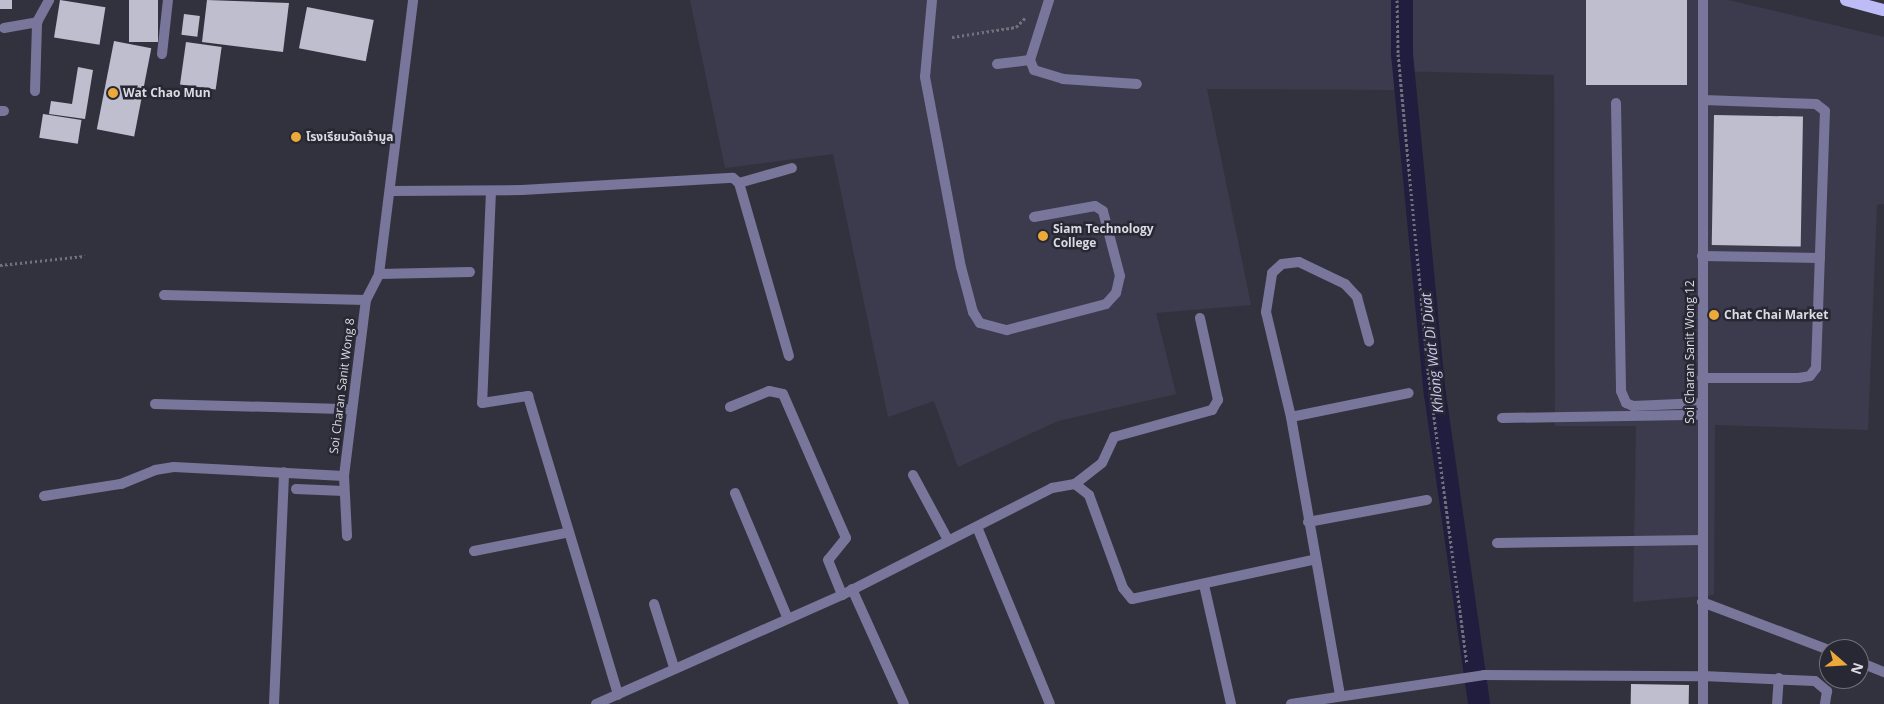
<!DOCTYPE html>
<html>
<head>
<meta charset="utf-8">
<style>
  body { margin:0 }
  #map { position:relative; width:1884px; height:704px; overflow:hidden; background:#32323f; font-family:"Open Sans","Noto Sans Thai",sans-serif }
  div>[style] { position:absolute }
  .built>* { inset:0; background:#3b3b4d }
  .canal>* { height:22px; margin:-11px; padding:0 11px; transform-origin:11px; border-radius:11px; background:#201d3e }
  .building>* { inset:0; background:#bebece; transform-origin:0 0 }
  .path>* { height:3px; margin-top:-1.5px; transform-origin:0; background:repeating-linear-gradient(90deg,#71717c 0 2.5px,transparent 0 5px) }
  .service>* { height:10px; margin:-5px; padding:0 5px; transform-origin:5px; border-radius:5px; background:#78779b }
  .minor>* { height:10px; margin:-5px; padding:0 5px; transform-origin:5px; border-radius:5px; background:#78779b }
  .primary>* { height:12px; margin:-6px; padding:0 6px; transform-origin:6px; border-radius:6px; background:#bdbcf7 }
  .dots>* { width:14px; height:14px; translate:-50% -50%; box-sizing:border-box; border:2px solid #282834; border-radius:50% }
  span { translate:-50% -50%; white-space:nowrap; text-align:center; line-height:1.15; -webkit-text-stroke:5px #282834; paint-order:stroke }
  .poi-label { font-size:12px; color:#dbdbe3; font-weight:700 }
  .left { translate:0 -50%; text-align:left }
  .street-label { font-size:12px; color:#dbdbe3 }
  .water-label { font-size:14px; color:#cdccf4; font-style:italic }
  .north { position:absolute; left:1819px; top:639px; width:50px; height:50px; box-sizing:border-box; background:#282834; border:1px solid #70707a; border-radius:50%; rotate:109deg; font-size:14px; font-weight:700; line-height:20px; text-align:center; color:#dbdbe3 }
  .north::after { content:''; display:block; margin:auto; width:18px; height:22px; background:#eca93a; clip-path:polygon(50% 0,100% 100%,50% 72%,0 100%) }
</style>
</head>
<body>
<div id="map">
  <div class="built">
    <i style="clip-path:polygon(690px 0,1728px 0,1884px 37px,1884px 204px,1877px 205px,1868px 430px,1715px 425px,1714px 595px,1633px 602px,1636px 426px,1555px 426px,1554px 75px,1394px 71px,1394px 90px,1207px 89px,1251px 305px,1156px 313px,1176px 394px,1058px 421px,958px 467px,934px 401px,888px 417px,833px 154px,725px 168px)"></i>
  </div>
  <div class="canal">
    <i style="left:1402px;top:0;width:54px;rotate:90deg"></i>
    <i style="left:1402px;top:54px;width:342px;rotate:84.5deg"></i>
    <i style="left:1435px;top:394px;width:313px;rotate:81.9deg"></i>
  </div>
  <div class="building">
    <i style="left:0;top:0;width:12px;height:9px"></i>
    <i style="left:60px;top:0;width:46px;height:38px;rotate:9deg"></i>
    <i style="left:129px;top:0;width:29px;height:42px"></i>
    <i style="clip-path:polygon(207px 0,289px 3px,283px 52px,202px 42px)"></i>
    <i style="left:1586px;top:0;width:101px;height:85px"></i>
    <i style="left:307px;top:7px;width:68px;height:42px;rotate:11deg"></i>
    <i style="left:184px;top:14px;width:16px;height:21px;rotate:7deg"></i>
    <i style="left:114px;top:41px;width:38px;height:90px;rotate:11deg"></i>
    <i style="left:186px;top:42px;width:36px;height:43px;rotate:8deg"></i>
    <i style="clip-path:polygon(78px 67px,93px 70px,85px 119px,49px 114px,51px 101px,72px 104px)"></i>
    <i style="left:43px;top:114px;width:39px;height:24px;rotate:9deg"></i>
    <i style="left:1714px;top:115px;width:89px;height:130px;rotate:1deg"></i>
    <i style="left:1631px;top:684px;width:58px;height:20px;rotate:1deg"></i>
  </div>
  <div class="path">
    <i style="left:1397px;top:0;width:54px;rotate:88.9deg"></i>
    <i style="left:1398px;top:54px;width:319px;rotate:84.6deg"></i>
    <i style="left:1428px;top:372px;width:294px;rotate:82.4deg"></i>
    <i style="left:952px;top:37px;width:65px;rotate:-8.9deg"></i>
    <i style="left:1016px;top:27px;width:14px;rotate:-45deg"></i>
    <i style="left:0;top:265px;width:85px;rotate:-6deg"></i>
  </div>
  <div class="service">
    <i style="left:932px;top:0;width:77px;rotate:95.2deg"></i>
    <i style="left:925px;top:77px;width:193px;rotate:79.3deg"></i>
    <i style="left:961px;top:267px;width:47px;rotate:75.1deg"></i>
    <i style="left:973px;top:312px;width:13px;rotate:58deg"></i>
    <i style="left:980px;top:323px;width:28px;rotate:15deg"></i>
    <i style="left:1007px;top:330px;width:102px;rotate:-14.7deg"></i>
    <i style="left:1106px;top:304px;width:15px;rotate:-48deg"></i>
    <i style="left:1116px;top:293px;width:17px;rotate:-77deg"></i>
    <i style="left:1120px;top:276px;width:67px;rotate:-104.7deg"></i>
    <i style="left:1103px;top:211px;width:9px;rotate:-148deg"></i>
    <i style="left:1095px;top:206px;width:62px;rotate:169.8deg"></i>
    <i style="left:4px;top:28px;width:34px;rotate:-10deg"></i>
    <i style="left:37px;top:22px;width:25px;rotate:-61deg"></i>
    <i style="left:162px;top:54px;width:54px;rotate:-83.7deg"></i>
    <i style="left:1030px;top:60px;width:11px;rotate:68deg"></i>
    <i style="left:1034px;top:70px;width:30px;rotate:17deg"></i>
    <i style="left:1063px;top:79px;width:74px;rotate:3.9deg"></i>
    <i style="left:997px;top:64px;width:33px;rotate:-7deg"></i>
    <i style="left:1030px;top:60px;width:63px;rotate:-72.4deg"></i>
    <i style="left:35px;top:91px;width:69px;rotate:-88.3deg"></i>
    <i style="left:730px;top:407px;width:42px;rotate:-22.3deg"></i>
    <i style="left:769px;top:391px;width:14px;rotate:12deg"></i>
    <i style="left:783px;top:394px;width:157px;rotate:66.4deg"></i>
    <i style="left:846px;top:538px;width:28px;rotate:129deg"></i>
    <i style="left:828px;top:560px;width:38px;rotate:68deg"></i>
    <i style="left:344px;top:476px;width:60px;rotate:87.1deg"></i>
    <i style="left:1075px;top:484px;width:34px;rotate:-38deg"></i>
    <i style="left:1102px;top:463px;width:29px;rotate:-65deg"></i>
    <i style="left:1114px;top:437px;width:102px;rotate:-15.4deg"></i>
    <i style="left:1212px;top:410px;width:12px;rotate:-59deg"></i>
    <i style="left:1218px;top:400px;width:84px;rotate:-102.4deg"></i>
    <i style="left:296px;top:489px;width:48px;rotate:2.4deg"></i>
    <i style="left:474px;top:551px;width:94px;rotate:-11.1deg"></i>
    <i style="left:1703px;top:676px;width:112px;rotate:2.6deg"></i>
    <i style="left:1815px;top:681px;width:16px;rotate:40deg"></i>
    <i style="left:1827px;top:691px;width:13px;rotate:99deg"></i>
    <i style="left:1777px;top:704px;width:26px;rotate:-86deg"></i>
  </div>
  <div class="minor">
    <i style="left:1703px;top:0;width:704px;rotate:90deg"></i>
    <i style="left:1616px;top:103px;width:288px;rotate:89deg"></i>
    <i style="left:1621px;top:391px;width:13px;rotate:67deg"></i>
    <i style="left:1626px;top:403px;width:8px;rotate:23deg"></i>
    <i style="left:1633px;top:406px;width:69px;rotate:-2.5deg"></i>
    <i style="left:0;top:111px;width:4px"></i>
    <i style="left:739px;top:183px;width:55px;rotate:-15.8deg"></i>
    <i style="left:391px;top:191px;width:131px;rotate:-0.4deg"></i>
    <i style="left:522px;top:190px;width:211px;rotate:-3.3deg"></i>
    <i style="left:733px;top:178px;width:8px;rotate:40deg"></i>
    <i style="left:739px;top:183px;width:180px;rotate:73.9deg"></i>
    <i style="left:491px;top:191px;width:212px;rotate:92.4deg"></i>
    <i style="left:482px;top:403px;width:47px;rotate:-8.7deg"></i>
    <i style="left:528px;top:396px;width:312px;rotate:73.2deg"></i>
    <i style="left:1702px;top:256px;width:118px;rotate:1deg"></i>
    <i style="left:379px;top:274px;width:91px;rotate:-1.3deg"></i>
    <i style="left:164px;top:295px;width:202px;rotate:1.4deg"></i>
    <i style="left:1702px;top:378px;width:96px"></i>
    <i style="left:1798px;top:378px;width:12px;rotate:-9deg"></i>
    <i style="left:1810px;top:376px;width:10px;rotate:-53deg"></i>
    <i style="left:1816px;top:368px;width:257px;rotate:-88deg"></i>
    <i style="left:1825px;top:111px;width:11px;rotate:-142deg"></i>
    <i style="left:1816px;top:104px;width:113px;rotate:-178deg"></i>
    <i style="left:155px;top:404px;width:196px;rotate:1.5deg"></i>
    <i style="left:1291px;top:417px;width:120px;rotate:-11.5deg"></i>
    <i style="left:1502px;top:418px;width:200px;rotate:-0.9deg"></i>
    <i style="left:913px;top:475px;width:74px;rotate:61.7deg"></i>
    <i style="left:735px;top:493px;width:134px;rotate:67.2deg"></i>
    <i style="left:44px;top:496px;width:78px;rotate:-8.9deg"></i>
    <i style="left:121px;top:484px;width:37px;rotate:-22deg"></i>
    <i style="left:155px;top:470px;width:19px;rotate:-9deg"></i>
    <i style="left:174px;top:467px;width:170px;rotate:3deg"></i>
    <i style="left:344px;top:476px;width:177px;rotate:-82.9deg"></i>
    <i style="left:366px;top:300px;width:29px;rotate:-63deg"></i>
    <i style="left:379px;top:274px;width:276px;rotate:-82.9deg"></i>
    <i style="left:1308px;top:522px;width:121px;rotate:-10.5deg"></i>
    <i style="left:977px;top:527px;width:191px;rotate:67.6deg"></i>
    <i style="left:1497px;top:543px;width:206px;rotate:-0.8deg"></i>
    <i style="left:1204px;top:585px;width:122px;rotate:77.2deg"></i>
    <i style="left:852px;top:589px;width:126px;rotate:65.7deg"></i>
    <i style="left:1702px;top:602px;width:136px;rotate:20.7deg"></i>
    <i style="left:654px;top:604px;width:66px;rotate:72.4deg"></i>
    <i style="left:1859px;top:662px;width:27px;rotate:22deg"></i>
    <i style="left:1340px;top:695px;width:282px;rotate:-100deg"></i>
    <i style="left:1291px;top:417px;width:108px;rotate:-103.4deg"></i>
    <i style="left:1266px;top:312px;width:39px;rotate:-81deg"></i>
    <i style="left:1272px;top:273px;width:13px;rotate:-42deg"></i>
    <i style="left:1282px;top:264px;width:17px;rotate:-7deg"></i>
    <i style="left:1299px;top:262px;width:51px;rotate:25.6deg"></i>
    <i style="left:1345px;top:284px;width:18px;rotate:47deg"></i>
    <i style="left:1357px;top:297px;width:46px;rotate:74.7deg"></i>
    <i style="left:274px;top:704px;width:232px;rotate:-87.5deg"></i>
    <i style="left:596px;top:704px;width:269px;rotate:-23.9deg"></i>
    <i style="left:842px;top:595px;width:236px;rotate:-27deg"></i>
    <i style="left:1052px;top:488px;width:23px;rotate:-10deg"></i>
    <i style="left:1075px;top:484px;width:18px;rotate:38deg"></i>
    <i style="left:1089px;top:495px;width:99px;rotate:69.9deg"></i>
    <i style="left:1123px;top:588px;width:14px;rotate:51deg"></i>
    <i style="left:1132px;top:599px;width:185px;rotate:-12.2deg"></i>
    <i style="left:1291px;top:704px;width:195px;rotate:-8.5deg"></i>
    <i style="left:1484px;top:675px;width:219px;rotate:0.3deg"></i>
  </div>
  <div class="primary">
    <i style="left:1846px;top:0;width:39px;rotate:15deg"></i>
  </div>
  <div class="dots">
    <i style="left:113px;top:93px;background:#eca93a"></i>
    <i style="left:296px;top:137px;background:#eca93a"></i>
    <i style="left:1043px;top:236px;background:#eca93a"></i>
    <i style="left:1714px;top:315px;background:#eca93a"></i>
  </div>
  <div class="poi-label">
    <span class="left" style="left:123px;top:93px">Wat Chao Mun</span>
    <span class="left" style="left:306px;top:137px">โรงเรียนวัดเจ้ามูล</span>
    <span class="left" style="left:1053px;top:236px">Siam Technology<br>College</span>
    <span class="left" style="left:1724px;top:315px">Chat Chai Market</span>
  </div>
  <div class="street-label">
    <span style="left:1690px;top:352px;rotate:-90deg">Soi Charan Sanit Wong 12</span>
    <span style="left:342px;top:386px;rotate:-83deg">Soi Charan Sanit Wong 8</span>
  </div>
  <div class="water-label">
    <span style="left:1432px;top:353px;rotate:-96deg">Khlong Wat Di Duat</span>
  </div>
  <div class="north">N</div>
</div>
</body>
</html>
